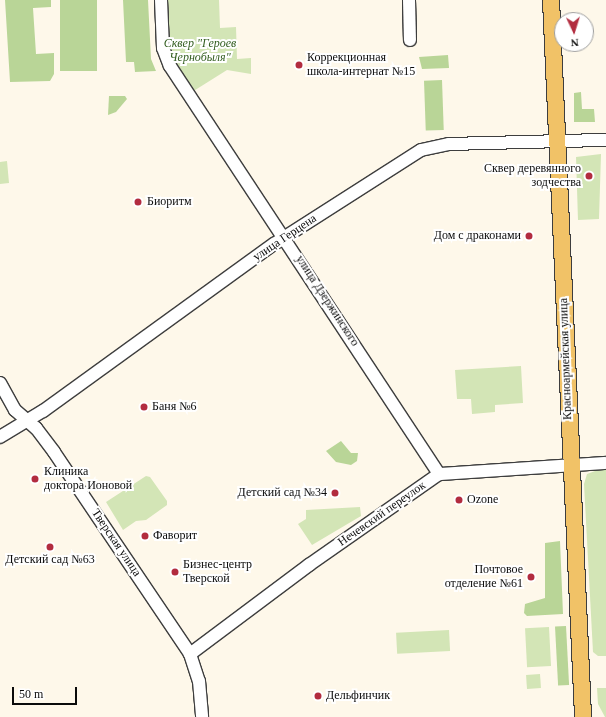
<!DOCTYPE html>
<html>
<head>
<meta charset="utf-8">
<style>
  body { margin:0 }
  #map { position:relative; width:606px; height:717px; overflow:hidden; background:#fef8ea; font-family:"Times New Roman",serif }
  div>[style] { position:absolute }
  .green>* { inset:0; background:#d3e5b6; transform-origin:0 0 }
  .forest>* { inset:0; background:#b9d597; transform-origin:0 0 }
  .roads { filter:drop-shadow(1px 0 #3e3e3e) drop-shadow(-1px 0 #3e3e3e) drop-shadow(0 1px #3e3e3e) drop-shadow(0 -1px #3e3e3e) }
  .minor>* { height:12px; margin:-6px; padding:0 6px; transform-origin:6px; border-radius:6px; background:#fff }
  .major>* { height:16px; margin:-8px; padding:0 8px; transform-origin:8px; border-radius:8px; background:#f1c267 }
  .dots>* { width:11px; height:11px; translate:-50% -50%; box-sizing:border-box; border:2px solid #fff; border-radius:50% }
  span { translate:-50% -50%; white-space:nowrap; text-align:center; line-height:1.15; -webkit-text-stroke:4px #fff; paint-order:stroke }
  .park-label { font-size:12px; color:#335e20; font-style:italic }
  .poi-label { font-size:12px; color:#0b0b0b }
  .left { translate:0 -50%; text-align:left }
  .right { translate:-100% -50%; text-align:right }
  .street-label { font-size:12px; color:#0b0b0b }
  .north { position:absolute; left:554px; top:12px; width:40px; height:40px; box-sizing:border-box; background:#fff; border:1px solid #9d9d9d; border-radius:50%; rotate:176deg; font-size:11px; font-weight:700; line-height:16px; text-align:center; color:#0b0b0b }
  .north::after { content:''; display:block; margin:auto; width:14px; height:18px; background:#b22c3f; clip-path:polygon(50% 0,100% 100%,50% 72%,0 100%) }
  .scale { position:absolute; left:12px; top:687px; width:65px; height:18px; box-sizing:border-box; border:2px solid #0b0b0b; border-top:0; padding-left:5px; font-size:12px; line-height:14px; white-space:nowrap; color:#0b0b0b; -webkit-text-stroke:3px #fff; paint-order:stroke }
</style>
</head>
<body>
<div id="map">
  <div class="green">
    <i style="clip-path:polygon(165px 0,219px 0,220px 28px,236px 27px,237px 59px,251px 58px,251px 74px,227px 70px,192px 92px,169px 55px)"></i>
    <i style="clip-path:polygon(601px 154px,599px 219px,578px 220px,576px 157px)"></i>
    <i style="clip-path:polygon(7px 161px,9px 183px,0 184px,0 162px)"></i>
    <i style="clip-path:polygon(521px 366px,523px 403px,495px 405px,495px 412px,472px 414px,471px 399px,457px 399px,455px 370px)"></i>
    <i style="clip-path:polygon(606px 467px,606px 656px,598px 656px,593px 652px,584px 484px,587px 474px)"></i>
    <i style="clip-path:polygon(146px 476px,150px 477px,167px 501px,167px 505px,146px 520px,136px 521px,123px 530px,106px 502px)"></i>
    <i style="clip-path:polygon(360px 507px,361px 516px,312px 545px,298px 524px,306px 519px,306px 510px)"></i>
    <i style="left:549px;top:627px;width:39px;height:24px;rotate:87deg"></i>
    <i style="left:449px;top:630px;width:21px;height:53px;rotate:87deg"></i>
    <i style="left:540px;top:674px;width:14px;height:14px;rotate:86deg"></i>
    <i style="clip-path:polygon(606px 688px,606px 717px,605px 717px,598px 704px,597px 688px)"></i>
  </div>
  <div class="forest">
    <i style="clip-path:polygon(5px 0,51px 0,51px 7px,33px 8px,36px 54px,54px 53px,54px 74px,50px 81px,10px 82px)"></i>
    <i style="left:60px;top:0;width:37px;height:71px"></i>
    <i style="clip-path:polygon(123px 0,148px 0,151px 59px,156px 71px,135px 72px,134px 62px,126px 62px)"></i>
    <i style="clip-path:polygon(448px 55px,449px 68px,422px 69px,419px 57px)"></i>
    <i style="left:442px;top:80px;width:50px;height:18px;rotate:88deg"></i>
    <i style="clip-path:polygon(581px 92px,582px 109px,594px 109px,595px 122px,574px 122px,574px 93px)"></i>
    <i style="clip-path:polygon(109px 96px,125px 96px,127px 99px,116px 112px,108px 115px)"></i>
    <i style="clip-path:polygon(341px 441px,351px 453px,358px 453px,357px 461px,351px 465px,336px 462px,326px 451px)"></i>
    <i style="clip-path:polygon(560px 541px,563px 614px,527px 616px,524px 613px,525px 604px,545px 598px,545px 543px)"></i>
    <i style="left:566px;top:626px;width:59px;height:11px;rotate:87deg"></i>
  </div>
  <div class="roads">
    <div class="minor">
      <i style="left:161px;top:0;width:48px;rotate:87.6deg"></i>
      <i style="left:163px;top:48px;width:19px;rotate:69deg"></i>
      <i style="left:170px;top:66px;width:489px;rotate:56.6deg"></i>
      <i style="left:409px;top:0;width:40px;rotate:88.6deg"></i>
      <i style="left:0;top:383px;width:31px;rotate:61deg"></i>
      <i style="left:15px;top:410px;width:28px;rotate:41deg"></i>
      <i style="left:36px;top:428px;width:30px;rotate:53deg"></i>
      <i style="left:54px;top:452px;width:244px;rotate:56deg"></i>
      <i style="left:190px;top:654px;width:28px;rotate:72deg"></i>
      <i style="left:199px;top:681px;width:36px;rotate:85deg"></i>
      <i style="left:0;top:437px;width:50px;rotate:-31.2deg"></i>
      <i style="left:43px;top:411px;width:285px;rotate:-35.9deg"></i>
      <i style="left:274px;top:244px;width:174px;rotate:-32.6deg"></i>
      <i style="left:421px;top:150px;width:29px;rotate:-12deg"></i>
      <i style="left:449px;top:144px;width:157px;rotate:-1.5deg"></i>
      <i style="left:190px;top:654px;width:149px;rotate:-36.8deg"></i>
      <i style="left:309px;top:565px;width:159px;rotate:-35deg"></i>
      <i style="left:439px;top:474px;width:167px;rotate:-3.8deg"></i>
    </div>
    <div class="major">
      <i style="left:551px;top:0;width:718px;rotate:87.44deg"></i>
    </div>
  </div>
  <div class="dots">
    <i style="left:299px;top:65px;background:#b22c3f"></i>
    <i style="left:589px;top:176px;background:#b22c3f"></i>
    <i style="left:138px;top:202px;background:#b22c3f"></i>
    <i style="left:529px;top:236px;background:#b22c3f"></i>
    <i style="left:144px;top:407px;background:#b22c3f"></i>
    <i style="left:35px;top:479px;background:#b22c3f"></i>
    <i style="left:335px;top:493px;background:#b22c3f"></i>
    <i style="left:459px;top:500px;background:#b22c3f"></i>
    <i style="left:145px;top:536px;background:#b22c3f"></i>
    <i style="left:50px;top:547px;background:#b22c3f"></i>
    <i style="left:175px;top:572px;background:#b22c3f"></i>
    <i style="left:531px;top:577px;background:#b22c3f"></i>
    <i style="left:318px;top:696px;background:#b22c3f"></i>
  </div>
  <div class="park-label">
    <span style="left:200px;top:51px">Сквер "Героев<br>Чернобыля"</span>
  </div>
  <div class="poi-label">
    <span class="left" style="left:307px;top:65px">Коррекционная<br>школа-интернат №15</span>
    <span class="right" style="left:581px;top:176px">Сквер деревянного<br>зодчества</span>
    <span class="left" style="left:147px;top:202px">Биоритм</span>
    <span class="right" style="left:521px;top:236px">Дом с драконами</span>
    <span class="left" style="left:152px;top:407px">Баня №6</span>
    <span class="left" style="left:44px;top:479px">Клиника<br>доктора Ионовой</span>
    <span class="right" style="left:327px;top:493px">Детский сад №34</span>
    <span class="left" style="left:467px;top:500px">Ozone</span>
    <span class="left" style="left:153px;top:536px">Фаворит</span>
    <span style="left:50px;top:560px">Детский сад №63</span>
    <span class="left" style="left:183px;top:572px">Бизнес-центр<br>Тверской</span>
    <span class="right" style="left:523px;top:577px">Почтовое<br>отделение №61</span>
    <span class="left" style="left:326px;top:696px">Дельфинчик</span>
  </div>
  <div class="street-label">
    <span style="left:285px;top:238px;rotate:-34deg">улица Герцена</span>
    <span style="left:327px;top:301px;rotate:57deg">улица Дзержинского</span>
    <span style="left:566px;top:359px;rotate:-92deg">Красноармейская улица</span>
    <span style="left:382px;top:514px;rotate:-35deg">Нечевский переулок</span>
    <span style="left:116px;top:543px;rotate:56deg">Тверская улица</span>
  </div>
  <div class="north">N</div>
  <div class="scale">50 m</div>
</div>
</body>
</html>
